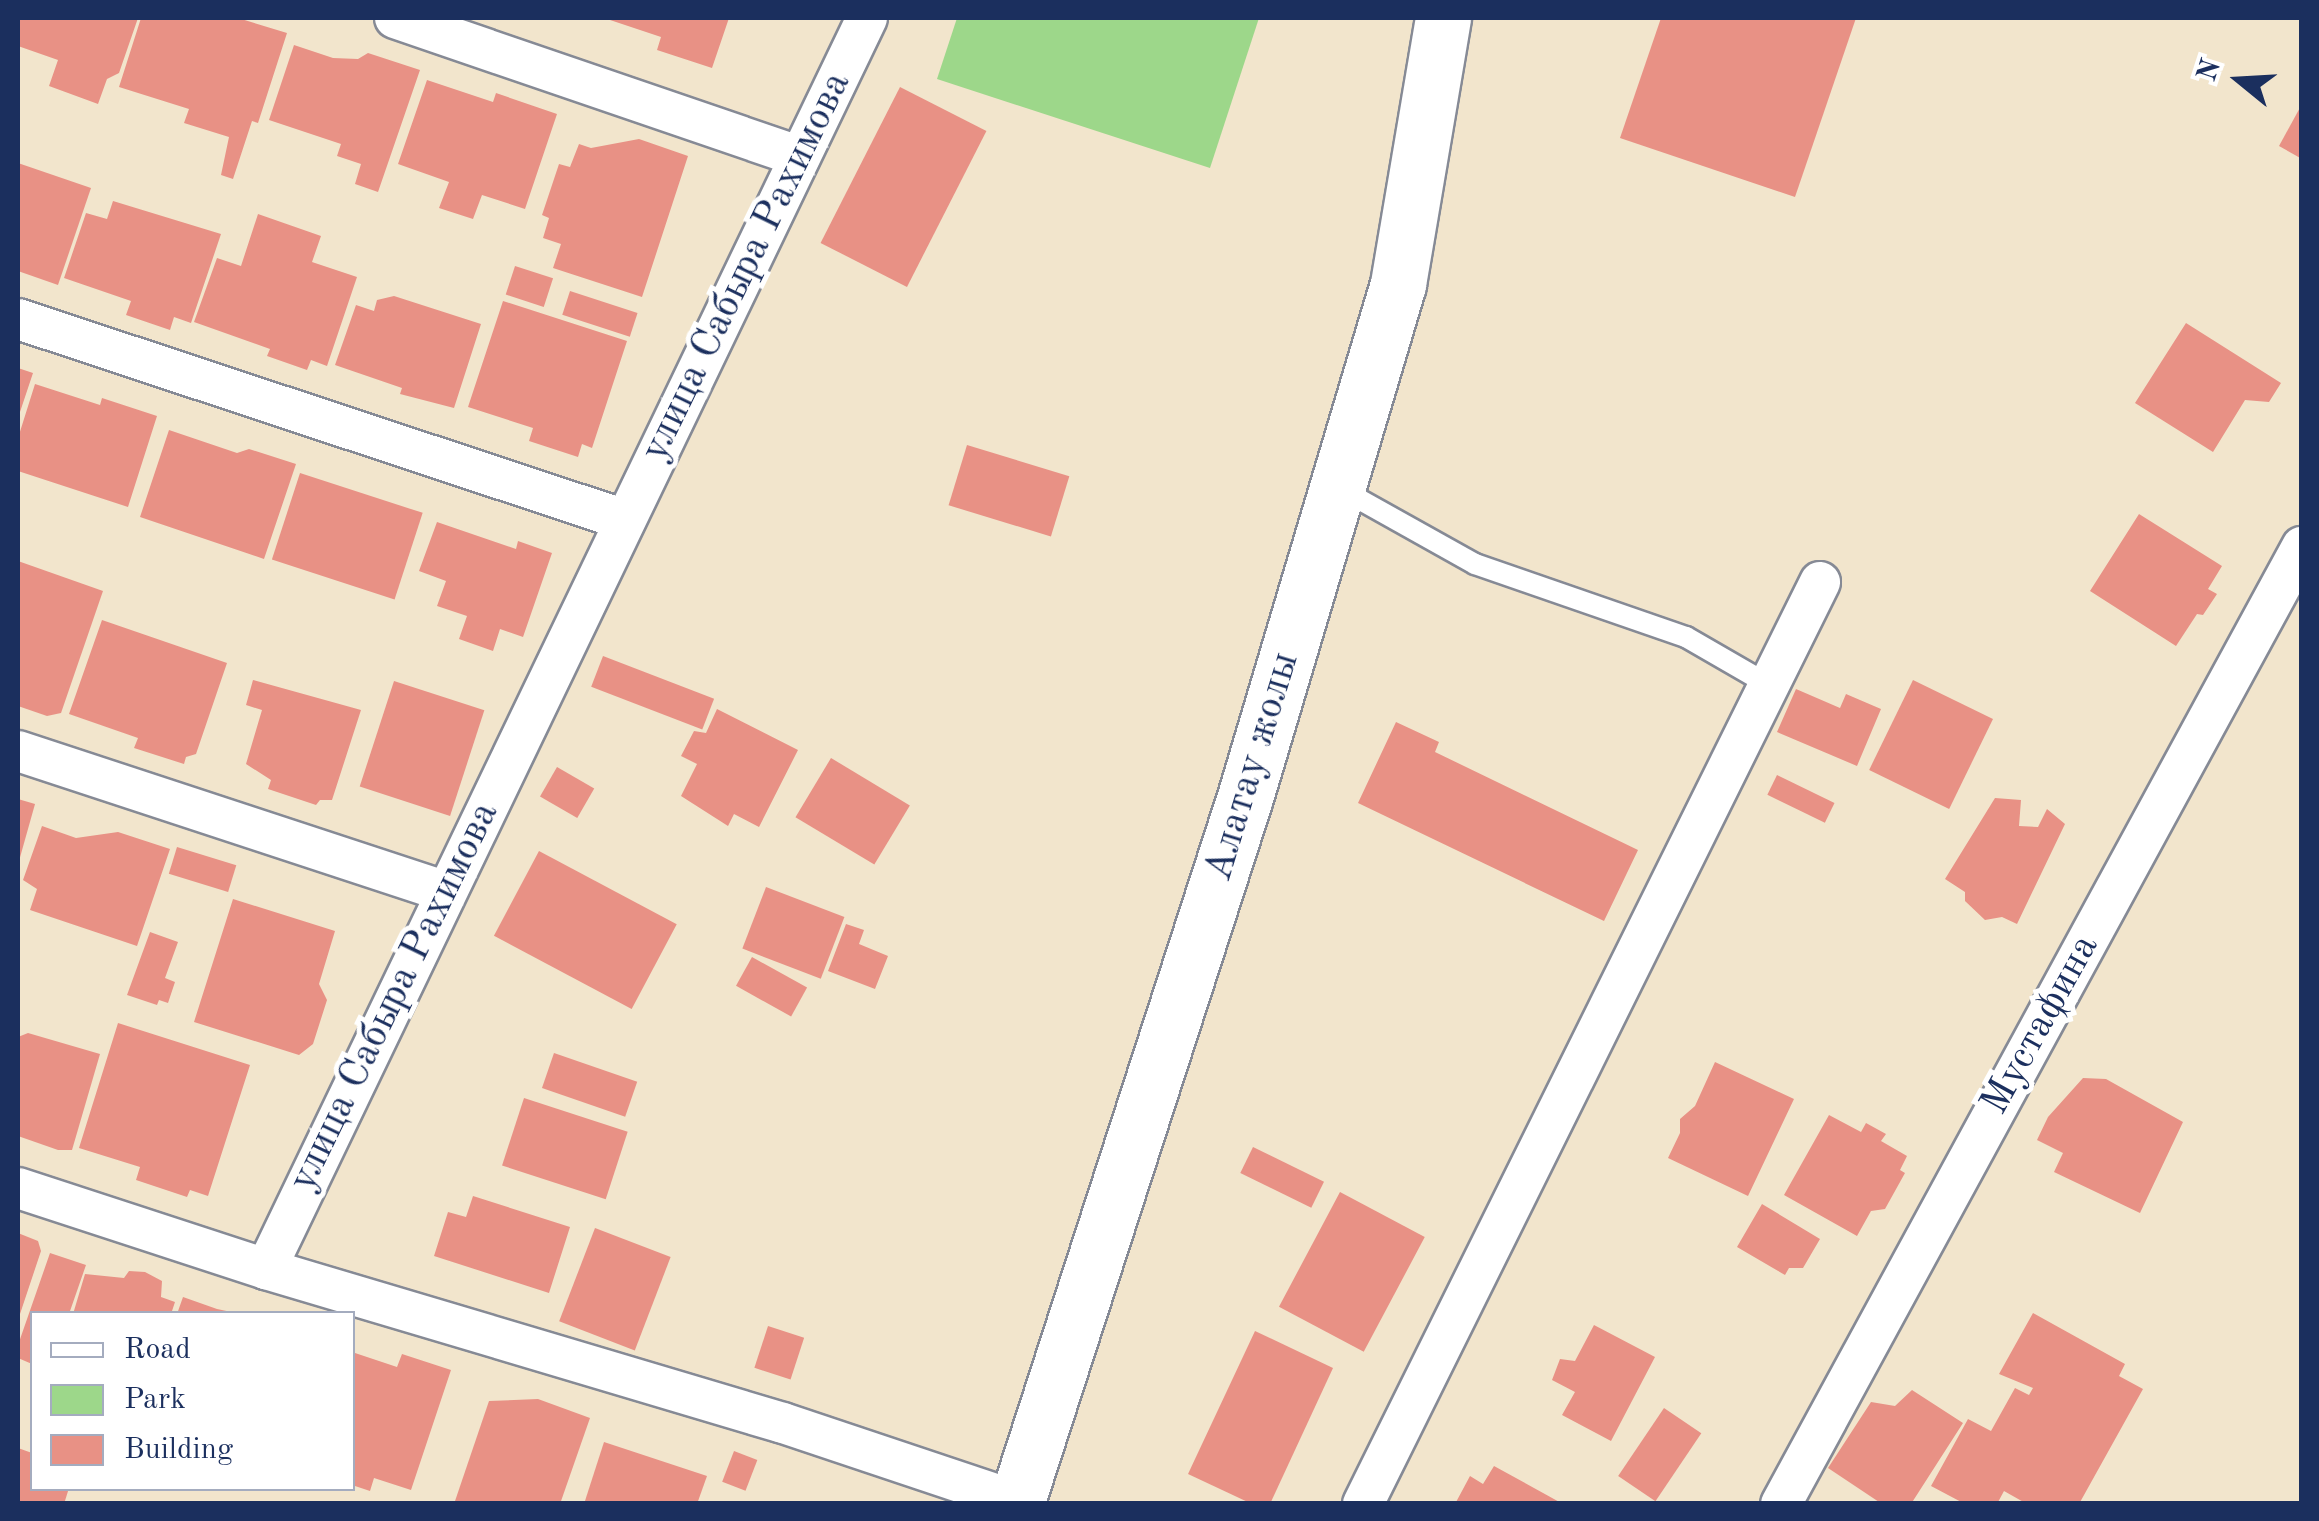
<!DOCTYPE html>
<html>
<head>
<meta charset="utf-8">
<style>
  body { margin:0 }
  #map { position:relative; width:2319px; height:1521px; overflow:hidden; background:#f2e5cc; font-family:"Old Standard TT",serif }
  div>[style] { position:absolute }
  .green>* { inset:0; background:#9dd78a }
  .building>* { inset:0; background:#e89185; transform-origin:0 0 }
  .roads { filter:drop-shadow(2px 0 #868a95) drop-shadow(-2px 0 #868a95) drop-shadow(0 2px #868a95) drop-shadow(0 -2px #868a95) }
  .service>* { height:20px; margin:-10px; padding:0 10px; transform-origin:10px; border-radius:10px; background:#fff }
  .minor>* { height:40px; margin:-20px; padding:0 20px; transform-origin:20px; border-radius:20px; background:#fff }
  .secondary>* { height:55px; margin:-27.5px; padding:0 27.5px; transform-origin:27.5px; border-radius:27.5px; background:#fff }
  span { translate:-50% -50%; white-space:nowrap; text-align:center; line-height:1.15; -webkit-text-stroke:10px #fff; paint-order:stroke }
  .street-label { font-size:40px; color:#1b2f5e }
  .frame { position:absolute; inset:0; border:20px solid #1b2f5e; pointer-events:none }
  .legend { position:absolute; left:30px; top:1311px; width:325px; height:180px; box-sizing:border-box; background:#fff; border:2px solid #a4acbf; margin:0; padding:12px 18px; list-style:none; font-size:30px; color:#1b2f5e }
  .legend li { display:flex; align-items:center; gap:20px; height:50px }
  .legend b { width:50px; border:2px solid #a4acbf }
  .north { position:absolute; left:2189px; top:30px; width:100px; height:100px; -webkit-text-stroke:8px #fff; paint-order:stroke; rotate:288deg; font-size:28px; font-weight:700; line-height:40px; text-align:center; color:#1b2f5e }
  .north::after { content:''; display:block; margin:auto; width:35px; height:45px; background:#1b2f5e; clip-path:polygon(50% 0,100% 100%,50% 72%,0 100%) }
</style>
</head>
<body>
<div id="map">
  <div class="green">
    <i style="clip-path:polygon(957px 18px,1259px 18px,1210px 168px,937px 79px)"></i>
  </div>
  <div class="building">
    <i style="clip-path:polygon(18px 18px,138px 18px,119px 73px,107px 79px,98px 104px,49px 86px,58px 60px,18px 46px)"></i>
    <i style="clip-path:polygon(141px 18px,238px 18px,287px 33px,258px 123px,252px 121px,233px 179px,221px 175px,229px 137px,184px 123px,189px 109px,119px 87px)"></i>
    <i style="clip-path:polygon(604px 18px,729px 18px,712px 68px,657px 50px,661px 37px)"></i>
    <i style="clip-path:polygon(1661px 18px,1856px 18px,1795px 197px,1620px 138px)"></i>
    <i style="clip-path:polygon(294px 45px,333px 58px,358px 59px,368px 53px,420px 70px,378px 192px,355px 184px,361px 164px,337px 156px,341px 144px,269px 120px)"></i>
    <i style="clip-path:polygon(427px 80px,493px 102px,496px 93px,557px 114px,525px 209px,482px 195px,473px 219px,439px 208px,449px 182px,398px 164px)"></i>
    <i style="left:900px;top:87px;width:97px;height:175px;rotate:27deg"></i>
    <i style="clip-path:polygon(2302px 104px,2302px 159px,2279px 146px)"></i>
    <i style="clip-path:polygon(639px 139px,688px 156px,642px 297px,553px 268px,561px 244px,543px 238px,549px 218px,542px 215px,559px 164px,570px 167px,579px 144px,591px 148px)"></i>
    <i style="clip-path:polygon(18px 163px,91px 188px,58px 285px,18px 271px)"></i>
    <i style="clip-path:polygon(113px 201px,221px 234px,191px 323px,174px 317px,170px 330px,126px 315px,131px 301px,64px 278px,86px 213px,107px 219px)"></i>
    <i style="clip-path:polygon(258px 214px,321px 236px,312px 262px,357px 277px,327px 366px,311px 360px,307px 370px,267px 356px,270px 349px,194px 322px,217px 258px,241px 266px)"></i>
    <i style="left:515px;top:266px;width:40px;height:30px;rotate:18deg"></i>
    <i style="left:570px;top:291px;width:71px;height:25px;rotate:18deg"></i>
    <i style="clip-path:polygon(394px 296px,481px 324px,454px 408px,400px 394px,402px 388px,335px 365px,356px 305px,374px 311px,377px 300px)"></i>
    <i style="clip-path:polygon(503px 301px,627px 341px,592px 448px,582px 444px,578px 457px,529px 441px,533px 428px,468px 407px)"></i>
    <i style="clip-path:polygon(2186px 323px,2281px 383px,2269px 402px,2245px 400px,2213px 452px,2135px 403px)"></i>
    <i style="clip-path:polygon(18px 368px,33px 373px,18px 418px)"></i>
    <i style="clip-path:polygon(35px 384px,100px 405px,102px 398px,157px 416px,128px 507px,18px 471px,18px 438px)"></i>
    <i style="clip-path:polygon(169px 430px,237px 453px,249px 449px,296px 464px,264px 559px,140px 517px)"></i>
    <i style="left:967px;top:445px;width:107px;height:63px;rotate:17deg"></i>
    <i style="left:300px;top:473px;width:129px;height:91px;rotate:18deg"></i>
    <i style="clip-path:polygon(2139px 514px,2222px 566px,2208px 589px,2217px 594px,2203px 615px,2197px 614px,2176px 646px,2090px 591px)"></i>
    <i style="clip-path:polygon(437px 522px,516px 549px,518px 541px,552px 553px,523px 637px,500px 629px,493px 651px,459px 639px,467px 616px,437px 606px,446px 581px,419px 571px)"></i>
    <i style="clip-path:polygon(18px 561px,103px 591px,61px 713px,47px 716px,18px 706px)"></i>
    <i style="clip-path:polygon(102px 620px,227px 663px,196px 754px,186px 757px,184px 764px,134px 748px,138px 738px,69px 714px)"></i>
    <i style="left:603px;top:656px;width:119px;height:33px;rotate:21deg"></i>
    <i style="clip-path:polygon(253px 680px,361px 710px,332px 800px,320px 800px,316px 805px,268px 789px,271px 780px,246px 764px,262px 710px,246px 705px)"></i>
    <i style="left:1913px;top:680px;width:89px;height:100px;rotate:26deg"></i>
    <i style="left:394px;top:681px;width:95px;height:111px;rotate:18deg"></i>
    <i style="clip-path:polygon(1796px 689px,1840px 708px,1846px 694px,1881px 709px,1857px 766px,1777px 732px)"></i>
    <i style="clip-path:polygon(717px 709px,798px 750px,759px 827px,734px 814px,728px 826px,681px 796px,697px 764px,681px 756px,694px 731px,706px 733px)"></i>
    <i style="clip-path:polygon(1396px 722px,1439px 742px,1435px 752px,1638px 850px,1604px 921px,1358px 803px)"></i>
    <i style="left:831px;top:758px;width:92px;height:69px;rotate:31deg"></i>
    <i style="left:557px;top:767px;width:43px;height:34px;rotate:30deg"></i>
    <i style="left:1777px;top:775px;width:64px;height:22px;rotate:26deg"></i>
    <i style="clip-path:polygon(1995px 798px,2021px 800px,2019px 826px,2038px 827px,2047px 809px,2065px 824px,2017px 924px,2002px 917px,1985px 920px,1965px 901px,1965px 892px,1945px 879px)"></i>
    <i style="clip-path:polygon(18px 799px,35px 804px,19px 861px,18px 860px)"></i>
    <i style="clip-path:polygon(42px 826px,76px 838px,118px 832px,170px 849px,137px 946px,30px 910px,37px 889px,23px 880px)"></i>
    <i style="left:177px;top:847px;width:62px;height:28px;rotate:17deg"></i>
    <i style="left:539px;top:851px;width:156px;height:96px;rotate:28deg"></i>
    <i style="left:766px;top:887px;width:84px;height:66px;rotate:21deg"></i>
    <i style="clip-path:polygon(233px 899px,335px 931px,319px 984px,327px 1000px,313px 1044px,299px 1055px,194px 1022px)"></i>
    <i style="clip-path:polygon(846px 924px,864px 930px,859px 944px,888px 956px,875px 989px,828px 971px)"></i>
    <i style="clip-path:polygon(150px 932px,178px 942px,165px 978px,175px 982px,168px 1003px,159px 1000px,157px 1005px,127px 995px)"></i>
    <i style="left:752px;top:957px;width:63px;height:33px;rotate:29deg"></i>
    <i style="clip-path:polygon(118px 1023px,250px 1065px,208px 1196px,190px 1190px,187px 1197px,136px 1180px,140px 1167px,79px 1148px)"></i>
    <i style="clip-path:polygon(28px 1033px,100px 1054px,72px 1150px,58px 1150px,18px 1136px,18px 1037px)"></i>
    <i style="left:554px;top:1053px;width:88px;height:37px;rotate:19deg"></i>
    <i style="clip-path:polygon(1715px 1062px,1794px 1099px,1748px 1196px,1668px 1158px,1680px 1133px,1680px 1119px,1695px 1106px)"></i>
    <i style="clip-path:polygon(2083px 1078px,2106px 1079px,2183px 1122px,2140px 1213px,2054px 1172px,2063px 1153px,2037px 1140px,2048px 1117px)"></i>
    <i style="left:524px;top:1098px;width:109px;height:71px;rotate:18deg"></i>
    <i style="clip-path:polygon(1829px 1115px,1861px 1132px,1866px 1123px,1886px 1134px,1881px 1141px,1907px 1156px,1900px 1170px,1905px 1173px,1885px 1209px,1871px 1211px,1857px 1236px,1784px 1195px)"></i>
    <i style="left:1253px;top:1147px;width:79px;height:29px;rotate:26deg"></i>
    <i style="left:1340px;top:1192px;width:96px;height:130px;rotate:28deg"></i>
    <i style="clip-path:polygon(473px 1196px,570px 1227px,549px 1293px,434px 1256px,448px 1212px,466px 1217px)"></i>
    <i style="clip-path:polygon(1762px 1204px,1820px 1239px,1803px 1268px,1789px 1268px,1785px 1275px,1737px 1247px)"></i>
    <i style="left:595px;top:1228px;width:81px;height:100px;rotate:21deg"></i>
    <i style="clip-path:polygon(18px 1233px,38px 1241px,41px 1251px,18px 1320px)"></i>
    <i style="clip-path:polygon(50px 1253px,86px 1265px,69px 1314px,32px 1314px,32px 1364px,18px 1358px,18px 1345px)"></i>
    <i style="clip-path:polygon(129px 1271px,145px 1272px,162px 1281px,161px 1297px,175px 1302px,171px 1314px,73px 1314px,85px 1274px,124px 1278px)"></i>
    <i style="clip-path:polygon(183px 1297px,217px 1309px,241px 1314px,177px 1314px)"></i>
    <i style="clip-path:polygon(2033px 1313px,2125px 1364px,2119px 1376px,2143px 1389px,2079px 1504px,2027px 1504px,2004px 1491px,1997px 1504px,1965px 1504px,1931px 1486px,1968px 1419px,1991px 1431px,2015px 1388px,2029px 1395px,2033px 1388px,1999px 1374px)"></i>
    <i style="clip-path:polygon(1594px 1325px,1655px 1357px,1611px 1441px,1562px 1415px,1575px 1392px,1552px 1380px,1560px 1359px,1575px 1361px)"></i>
    <i style="left:768px;top:1326px;width:38px;height:44px;rotate:18deg"></i>
    <i style="clip-path:polygon(1255px 1331px,1333px 1368px,1270px 1504px,1252px 1504px,1188px 1474px)"></i>
    <i style="clip-path:polygon(352px 1352px,397px 1367px,402px 1354px,451px 1370px,411px 1490px,374px 1478px,370px 1491px,352px 1485px)"></i>
    <i style="clip-path:polygon(1912px 1390px,1963px 1423px,1911px 1504px,1882px 1504px,1828px 1468px,1871px 1402px,1895px 1406px)"></i>
    <i style="clip-path:polygon(538px 1399px,590px 1418px,560px 1504px,454px 1504px,489px 1401px)"></i>
    <i style="left:1664px;top:1408px;width:45px;height:82px;rotate:34deg"></i>
    <i style="clip-path:polygon(604px 1442px,707px 1476px,697px 1504px,584px 1504px)"></i>
    <i style="clip-path:polygon(18px 1448px,32px 1453px,32px 1488px,69px 1488px,64px 1504px,18px 1504px)"></i>
    <i style="left:734px;top:1451px;width:25px;height:33px;rotate:21deg"></i>
    <i style="clip-path:polygon(1494px 1466px,1563px 1504px,1455px 1504px,1470px 1476px,1483px 1484px)"></i>
  </div>
  <div class="roads">
    <div class="service">
      <i style="left:1339px;top:488px;width:156px;rotate:29.2deg"></i>
      <i style="left:1475px;top:564px;width:223px;rotate:19.1deg"></i>
      <i style="left:1686px;top:637px;width:96px;rotate:30deg"></i>
    </div>
    <div class="minor">
      <i style="left:395px;top:18px;width:428px;rotate:18.9deg"></i>
      <i style="left:867px;top:18px;width:1388px;rotate:115.66deg"></i>
      <i style="left:266px;top:1269px;width:539px;rotate:16.59deg"></i>
      <i style="left:783px;top:1423px;width:246px;rotate:18.5deg"></i>
      <i style="left:18px;top:319px;width:639px;rotate:18.32deg"></i>
      <i style="left:18px;top:751px;width:449px;rotate:18.2deg"></i>
      <i style="left:18px;top:1188px;width:261px;rotate:18.1deg"></i>
      <i style="left:1363px;top:1504px;width:1029px;rotate:-63.63deg"></i>
      <i style="left:1781px;top:1504px;width:1090px;rotate:-61.44deg"></i>
    </div>
    <div class="secondary">
      <i style="left:1016px;top:1504px;width:746px;rotate:-72.05deg"></i>
      <i style="left:1246px;top:794px;width:532px;rotate:-73.4deg"></i>
      <i style="left:1398px;top:284px;width:270px;rotate:-80.4deg"></i>
    </div>
  </div>
  <div class="street-label">
    <span style="left:747px;top:267px;rotate:-64deg">улица Сабыра Рахимова</span>
    <span style="left:1253px;top:767px;rotate:-73deg">Алатау жолы</span>
    <span style="left:395px;top:997px;rotate:-64deg">улица Сабыра Рахимова</span>
    <span style="left:2041px;top:1025px;rotate:-61deg">Мустафина</span>
  </div>
  <div class="frame"></div>
  <ul class="legend">
  <li><b style="height:12px;background:#fff"></b>Road</li>
  <li><b style="height:28px;background:#9dd78a"></b>Park</li>
  <li><b style="height:28px;background:#e89185"></b>Building</li>
  </ul>
  <div class="north">N</div>
</div>
</body>
</html>
